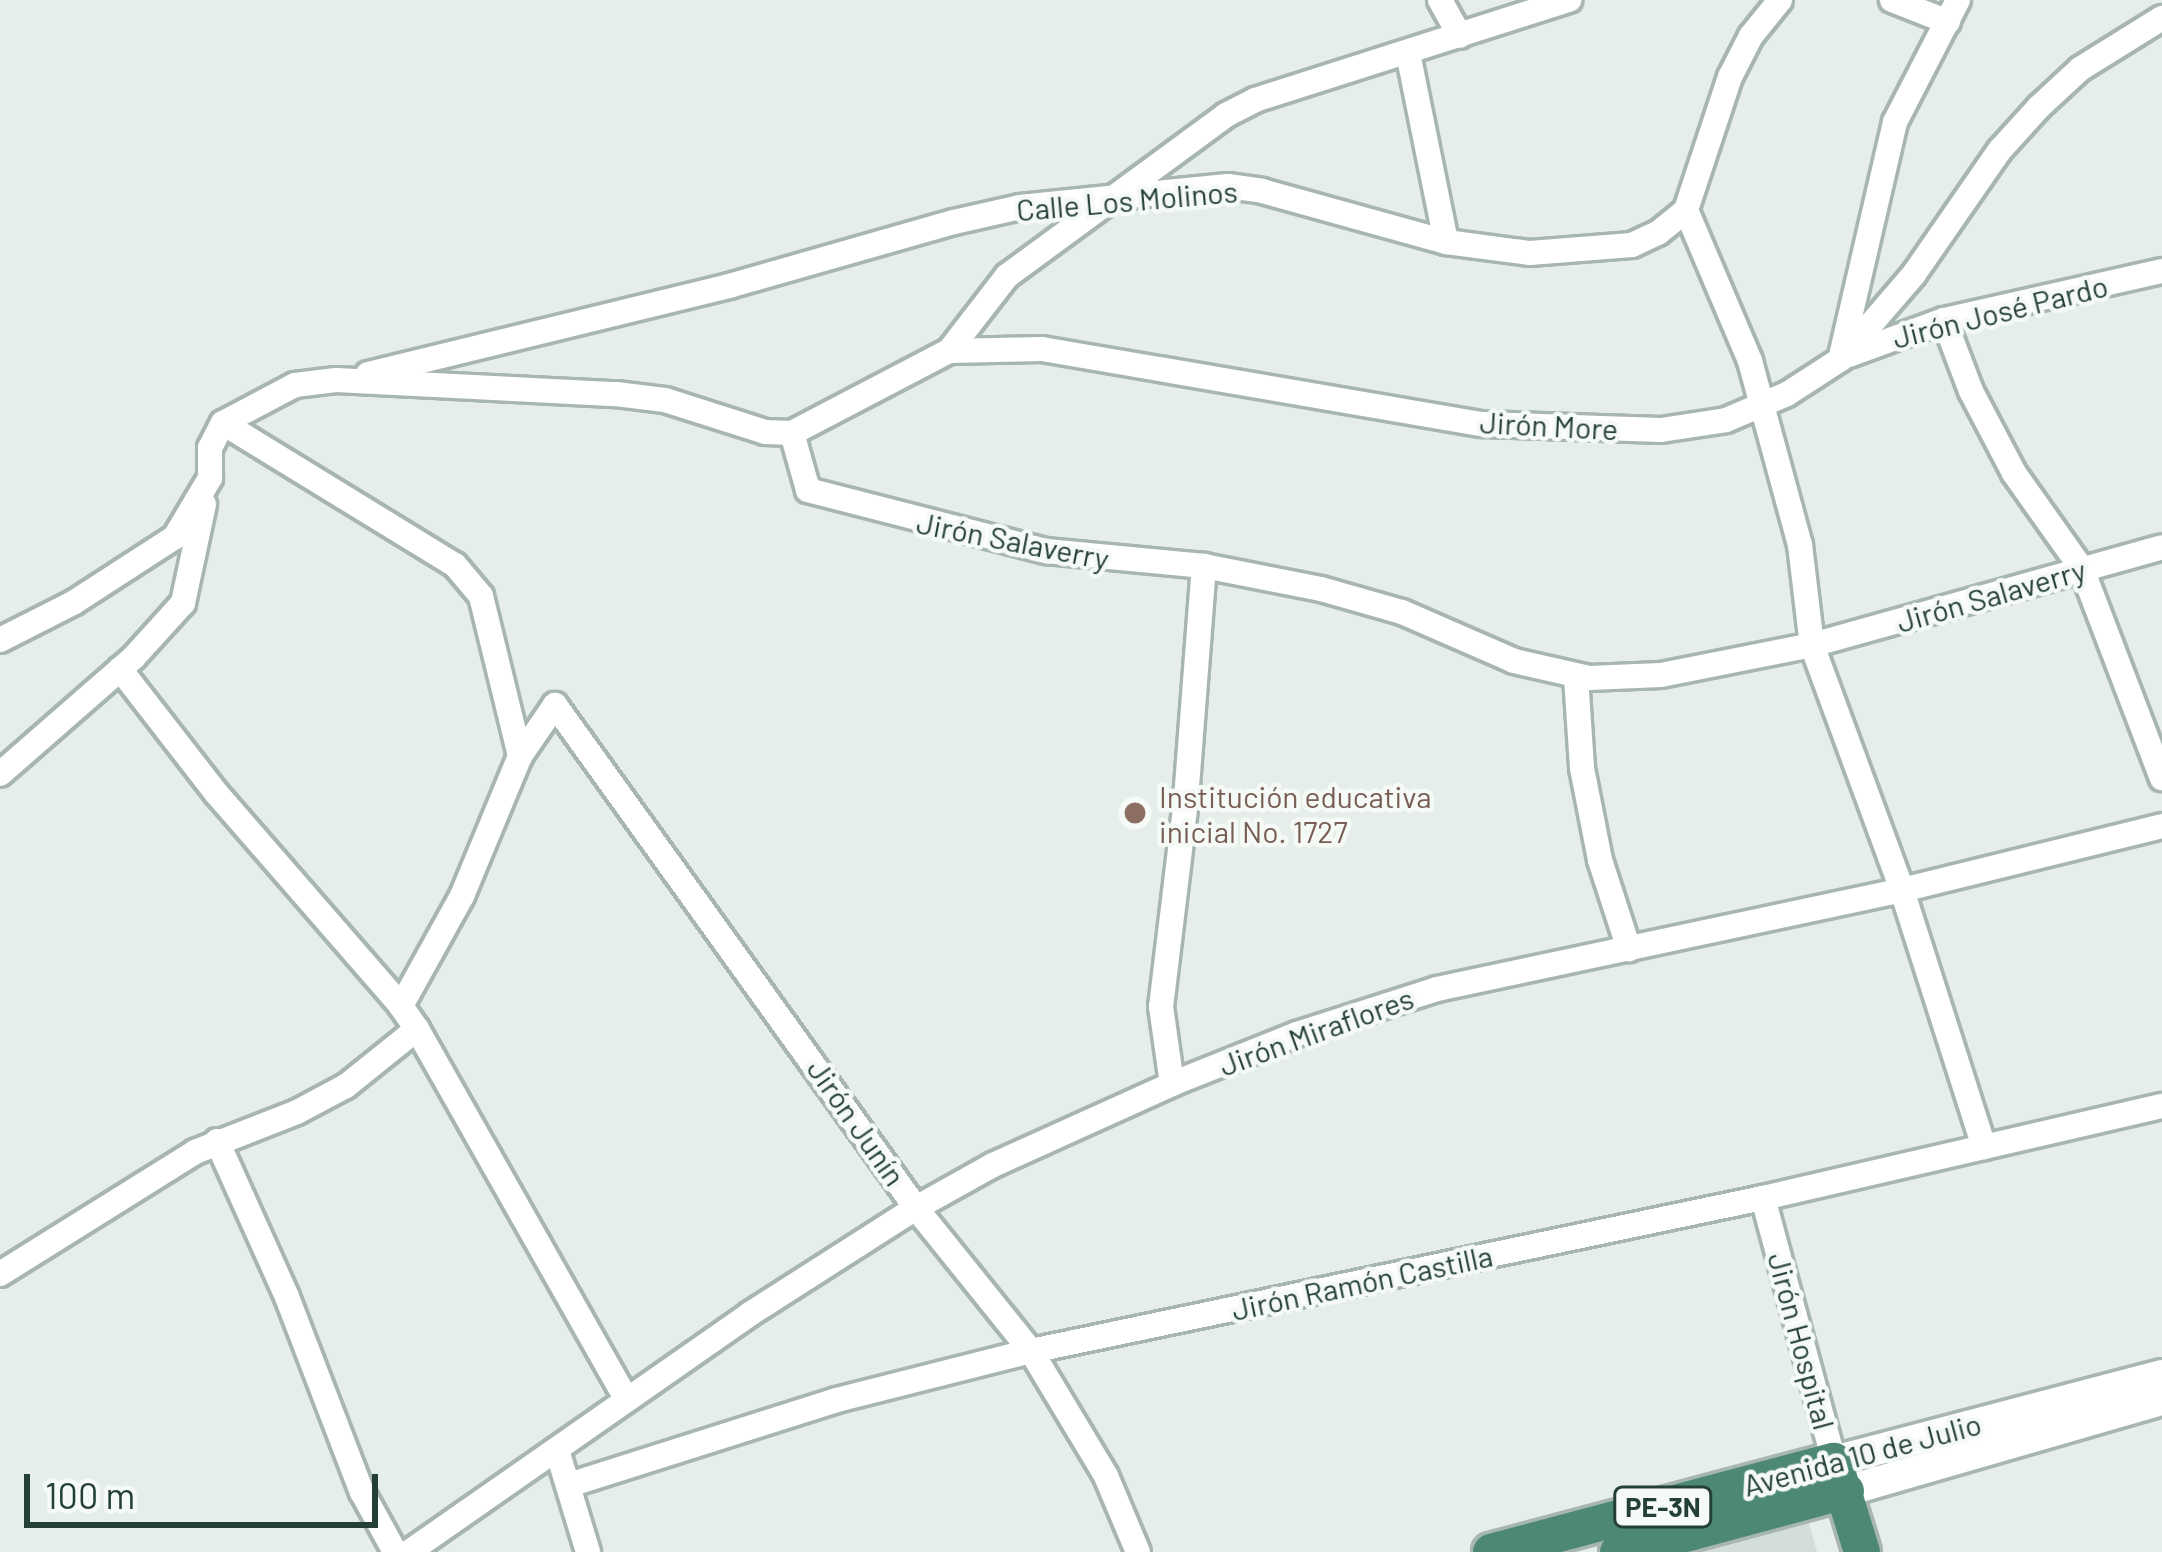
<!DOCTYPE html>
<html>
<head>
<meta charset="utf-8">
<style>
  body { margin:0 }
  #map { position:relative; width:2162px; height:1552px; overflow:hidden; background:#e5eee9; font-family:Barlow,sans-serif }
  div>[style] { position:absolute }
  .built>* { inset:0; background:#d3ded8 }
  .roads { filter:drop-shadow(3px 0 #a7b6af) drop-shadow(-3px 0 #a7b6af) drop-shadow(0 3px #a7b6af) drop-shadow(0 -3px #a7b6af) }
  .minor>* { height:24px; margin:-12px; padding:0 12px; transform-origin:12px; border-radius:12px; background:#fff }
  .tertiary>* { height:30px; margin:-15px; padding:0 15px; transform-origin:15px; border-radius:15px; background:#fff }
  .trunk>* { height:36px; margin:-18px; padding:0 18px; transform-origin:18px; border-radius:18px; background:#4c8874 }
  .dots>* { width:33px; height:33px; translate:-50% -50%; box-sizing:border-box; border:6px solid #f6faf7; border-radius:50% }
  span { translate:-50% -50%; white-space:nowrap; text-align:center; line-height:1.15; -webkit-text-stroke:9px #f6faf7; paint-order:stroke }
  .shield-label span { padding:3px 9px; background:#f6faf7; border:3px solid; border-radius:9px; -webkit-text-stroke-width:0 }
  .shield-label { font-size:27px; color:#244035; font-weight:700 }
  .street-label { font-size:30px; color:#244035 }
  .education-label { font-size:30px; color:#785e54 }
  .left { translate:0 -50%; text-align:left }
  .scale { position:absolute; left:24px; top:1474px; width:354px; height:54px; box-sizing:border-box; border:6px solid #244035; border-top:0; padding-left:15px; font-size:36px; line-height:42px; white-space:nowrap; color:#244035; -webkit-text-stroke:9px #f6faf7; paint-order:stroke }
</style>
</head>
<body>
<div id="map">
  <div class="built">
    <i style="clip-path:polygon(1797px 1507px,1808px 1520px,1817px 1552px,1631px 1552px)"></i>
  </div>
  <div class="roads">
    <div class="minor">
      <i style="left:1440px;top:0;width:41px;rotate:60.9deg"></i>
      <i style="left:1892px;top:0;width:60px;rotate:21.4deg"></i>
      <i style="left:1408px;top:53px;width:193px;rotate:78.6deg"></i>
      <i style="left:1686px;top:210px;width:164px;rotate:67deg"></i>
      <i style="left:1750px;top:361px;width:191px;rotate:74.8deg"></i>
      <i style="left:1800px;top:545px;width:101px;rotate:83.2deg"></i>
      <i style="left:1812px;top:645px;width:261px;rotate:69.8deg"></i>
      <i style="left:1902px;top:890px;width:270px;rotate:72.3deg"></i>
      <i style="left:1944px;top:320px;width:76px;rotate:69.2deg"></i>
      <i style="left:1971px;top:391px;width:93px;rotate:62.3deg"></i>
      <i style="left:2014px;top:473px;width:118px;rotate:54.7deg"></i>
      <i style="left:2082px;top:569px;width:224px;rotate:69.1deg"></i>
      <i style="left:949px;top:351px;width:95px;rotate:-52.3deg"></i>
      <i style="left:1007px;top:276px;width:272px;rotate:-36.3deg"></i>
      <i style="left:1226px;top:115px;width:33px;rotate:-27deg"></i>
      <i style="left:1255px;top:100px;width:330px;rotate:-17.7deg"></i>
      <i style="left:1849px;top:355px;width:101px;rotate:-20.2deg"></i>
      <i style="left:1944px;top:320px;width:223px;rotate:-12.7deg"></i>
      <i style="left:1841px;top:356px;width:240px;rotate:-77deg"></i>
      <i style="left:1895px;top:122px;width:137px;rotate:-62.7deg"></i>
      <i style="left:368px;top:374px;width:372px;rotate:-13.7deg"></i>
      <i style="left:729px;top:286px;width:234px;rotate:-15.9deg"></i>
      <i style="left:954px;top:222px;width:68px;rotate:-12.8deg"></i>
      <i style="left:1020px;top:207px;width:148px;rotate:-5.8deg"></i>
      <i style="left:1167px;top:192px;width:61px;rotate:-5.6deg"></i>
      <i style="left:1228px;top:186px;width:34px;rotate:8deg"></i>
      <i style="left:1262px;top:191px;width:191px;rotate:15.5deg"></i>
      <i style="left:1446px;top:242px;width:85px;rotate:7.5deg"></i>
      <i style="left:1530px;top:253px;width:102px;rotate:-4.5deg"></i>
      <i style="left:1632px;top:245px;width:29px;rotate:-25deg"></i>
      <i style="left:1658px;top:233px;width:36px;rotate:-39deg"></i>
      <i style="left:1686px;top:210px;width:140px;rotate:-71.7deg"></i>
      <i style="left:1730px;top:77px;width:46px;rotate:-62.9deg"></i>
      <i style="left:1751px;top:36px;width:46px;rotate:-51.1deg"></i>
      <i style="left:223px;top:423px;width:272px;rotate:31.5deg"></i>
      <i style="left:455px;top:565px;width:40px;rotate:50deg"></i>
      <i style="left:481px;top:596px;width:165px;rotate:76.3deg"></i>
      <i style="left:792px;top:433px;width:59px;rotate:74.3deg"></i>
      <i style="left:808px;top:490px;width:246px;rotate:14.4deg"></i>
      <i style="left:1046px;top:551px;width:159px;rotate:5.4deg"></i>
      <i style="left:1204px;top:566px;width:119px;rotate:11.1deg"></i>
      <i style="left:1321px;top:589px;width:84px;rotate:15.9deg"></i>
      <i style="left:1402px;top:612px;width:122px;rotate:23.6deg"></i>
      <i style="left:1514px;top:661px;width:77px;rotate:12.8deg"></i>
      <i style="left:1589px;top:678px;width:72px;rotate:-2.4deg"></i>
      <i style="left:1661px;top:675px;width:154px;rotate:-11.2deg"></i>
      <i style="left:1812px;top:645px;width:363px;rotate:-15.6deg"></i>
      <i style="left:0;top:640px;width:82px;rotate:-26.9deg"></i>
      <i style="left:73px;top:603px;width:121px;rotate:-32.9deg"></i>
      <i style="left:175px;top:537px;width:69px;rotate:-59.3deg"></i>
      <i style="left:210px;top:478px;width:30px;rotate:-90deg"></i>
      <i style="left:210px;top:448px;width:28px;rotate:-63deg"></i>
      <i style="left:223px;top:423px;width:81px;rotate:-27.8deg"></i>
      <i style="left:295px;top:385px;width:41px;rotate:-7deg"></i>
      <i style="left:336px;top:380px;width:280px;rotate:2.9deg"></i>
      <i style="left:616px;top:394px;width:49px;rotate:7deg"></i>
      <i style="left:665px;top:400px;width:105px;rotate:17.7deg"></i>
      <i style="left:765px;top:432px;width:27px;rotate:2deg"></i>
      <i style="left:792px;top:433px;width:177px;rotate:-27.6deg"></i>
      <i style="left:949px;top:351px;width:93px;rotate:-1.2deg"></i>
      <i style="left:1042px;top:349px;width:447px;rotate:9.7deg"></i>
      <i style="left:1483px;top:424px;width:178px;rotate:1.9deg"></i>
      <i style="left:1661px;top:430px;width:66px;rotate:-8.7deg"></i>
      <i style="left:1726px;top:420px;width:66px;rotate:-23.1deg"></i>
      <i style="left:1787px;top:394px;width:64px;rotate:-32.9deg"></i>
      <i style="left:1841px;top:359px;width:112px;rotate:-49.3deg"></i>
      <i style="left:1914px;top:274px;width:151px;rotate:-55.3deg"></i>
      <i style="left:2000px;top:150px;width:58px;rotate:-47.8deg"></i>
      <i style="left:2039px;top:107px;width:56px;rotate:-42.8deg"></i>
      <i style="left:2080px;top:69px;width:97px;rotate:-31.9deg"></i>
      <i style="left:120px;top:669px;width:158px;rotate:52.2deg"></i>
      <i style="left:217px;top:794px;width:281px;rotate:49deg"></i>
      <i style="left:1576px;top:677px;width:91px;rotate:86.2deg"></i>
      <i style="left:1582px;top:768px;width:94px;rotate:78.9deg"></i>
      <i style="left:1600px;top:860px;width:94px;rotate:72deg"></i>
      <i style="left:0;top:774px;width:178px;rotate:-41.1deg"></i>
      <i style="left:134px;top:657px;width:73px;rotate:-47.8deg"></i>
      <i style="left:183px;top:603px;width:101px;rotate:-78deg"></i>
      <i style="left:417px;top:1029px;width:425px;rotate:60.5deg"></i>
      <i style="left:1172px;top:1084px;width:78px;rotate:-98.1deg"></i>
      <i style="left:1161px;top:1007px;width:209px;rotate:-83.1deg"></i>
      <i style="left:1186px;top:799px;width:234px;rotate:-85.6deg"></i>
      <i style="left:217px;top:1141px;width:171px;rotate:65.8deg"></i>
      <i style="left:287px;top:1297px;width:209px;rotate:69deg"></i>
      <i style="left:362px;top:1492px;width:68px;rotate:61.2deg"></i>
      <i style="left:1763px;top:1198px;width:272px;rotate:74.9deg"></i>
      <i style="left:0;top:1274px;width:230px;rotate:-32deg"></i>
      <i style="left:195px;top:1152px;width:110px;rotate:-21.4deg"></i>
      <i style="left:297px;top:1112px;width:55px;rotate:-28deg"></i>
      <i style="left:346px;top:1086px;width:91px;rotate:-38.8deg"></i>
      <i style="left:417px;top:1029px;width:28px;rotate:-125deg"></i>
      <i style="left:401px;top:1006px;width:126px;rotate:-61deg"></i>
      <i style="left:462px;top:896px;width:152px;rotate:-67.5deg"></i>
      <i style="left:520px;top:756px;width:62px;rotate:-55.5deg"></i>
      <i style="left:555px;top:705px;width:619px;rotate:54.33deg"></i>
      <i style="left:916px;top:1208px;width:184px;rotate:51.2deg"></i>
      <i style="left:1031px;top:1351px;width:146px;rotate:59deg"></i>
      <i style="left:1106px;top:1476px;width:82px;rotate:67.2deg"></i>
      <i style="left:557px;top:1450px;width:107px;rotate:73.1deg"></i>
      <i style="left:569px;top:1485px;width:281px;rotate:-17.6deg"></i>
      <i style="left:837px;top:1400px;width:200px;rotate:-14.2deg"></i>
      <i style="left:1031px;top:1351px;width:748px;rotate:-11.81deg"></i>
      <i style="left:1763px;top:1198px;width:409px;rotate:-13deg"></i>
      <i style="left:409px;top:1552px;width:416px;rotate:-34.9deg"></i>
      <i style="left:750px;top:1314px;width:197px;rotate:-32.6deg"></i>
      <i style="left:916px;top:1208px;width:88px;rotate:-29.2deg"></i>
      <i style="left:993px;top:1165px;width:196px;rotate:-24.3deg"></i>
      <i style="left:1172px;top:1084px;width:135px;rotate:-21.8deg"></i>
      <i style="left:1297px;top:1034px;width:147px;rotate:-17.8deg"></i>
      <i style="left:1437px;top:989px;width:475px;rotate:-12deg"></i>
      <i style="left:1902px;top:890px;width:268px;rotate:-13.8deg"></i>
    </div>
    <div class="tertiary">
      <i style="left:1834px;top:1461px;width:339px;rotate:-14.7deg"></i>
      <i style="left:1846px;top:1491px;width:329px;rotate:-16.1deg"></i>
    </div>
    <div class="trunk">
      <i style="left:1491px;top:1552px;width:355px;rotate:-14.9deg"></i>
      <i style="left:1834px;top:1461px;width:95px;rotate:72.9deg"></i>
      <i style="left:1618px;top:1552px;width:236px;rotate:-15deg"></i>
    </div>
  </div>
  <div class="dots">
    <i style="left:1135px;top:813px;background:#8d6e63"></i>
  </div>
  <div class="shield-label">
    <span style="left:1663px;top:1507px">PE-3N</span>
  </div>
  <div class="street-label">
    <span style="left:1127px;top:200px;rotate:-5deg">Calle Los Molinos</span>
    <span style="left:2000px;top:311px;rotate:-14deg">Jirón José Pardo</span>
    <span style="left:1549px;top:425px;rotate:3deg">Jirón More</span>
    <span style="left:1013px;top:540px;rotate:11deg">Jirón Salaverry</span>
    <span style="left:1991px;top:595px;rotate:-16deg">Jirón Salaverry</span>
    <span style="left:1316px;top:1031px;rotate:-20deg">Jirón Miraflores</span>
    <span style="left:857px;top:1122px;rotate:55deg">Jirón Junín</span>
    <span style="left:1362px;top:1282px;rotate:-12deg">Jirón Ramón Castilla</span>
    <span style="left:1802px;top:1341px;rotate:75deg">Jirón Hospital</span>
    <span style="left:1862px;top:1454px;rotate:-15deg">Avenida 10 de Julio</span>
  </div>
  <div class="education-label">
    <span class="left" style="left:1159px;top:813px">Institución educativa<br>inicial No. 1727</span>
  </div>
  <div class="scale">100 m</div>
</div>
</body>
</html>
